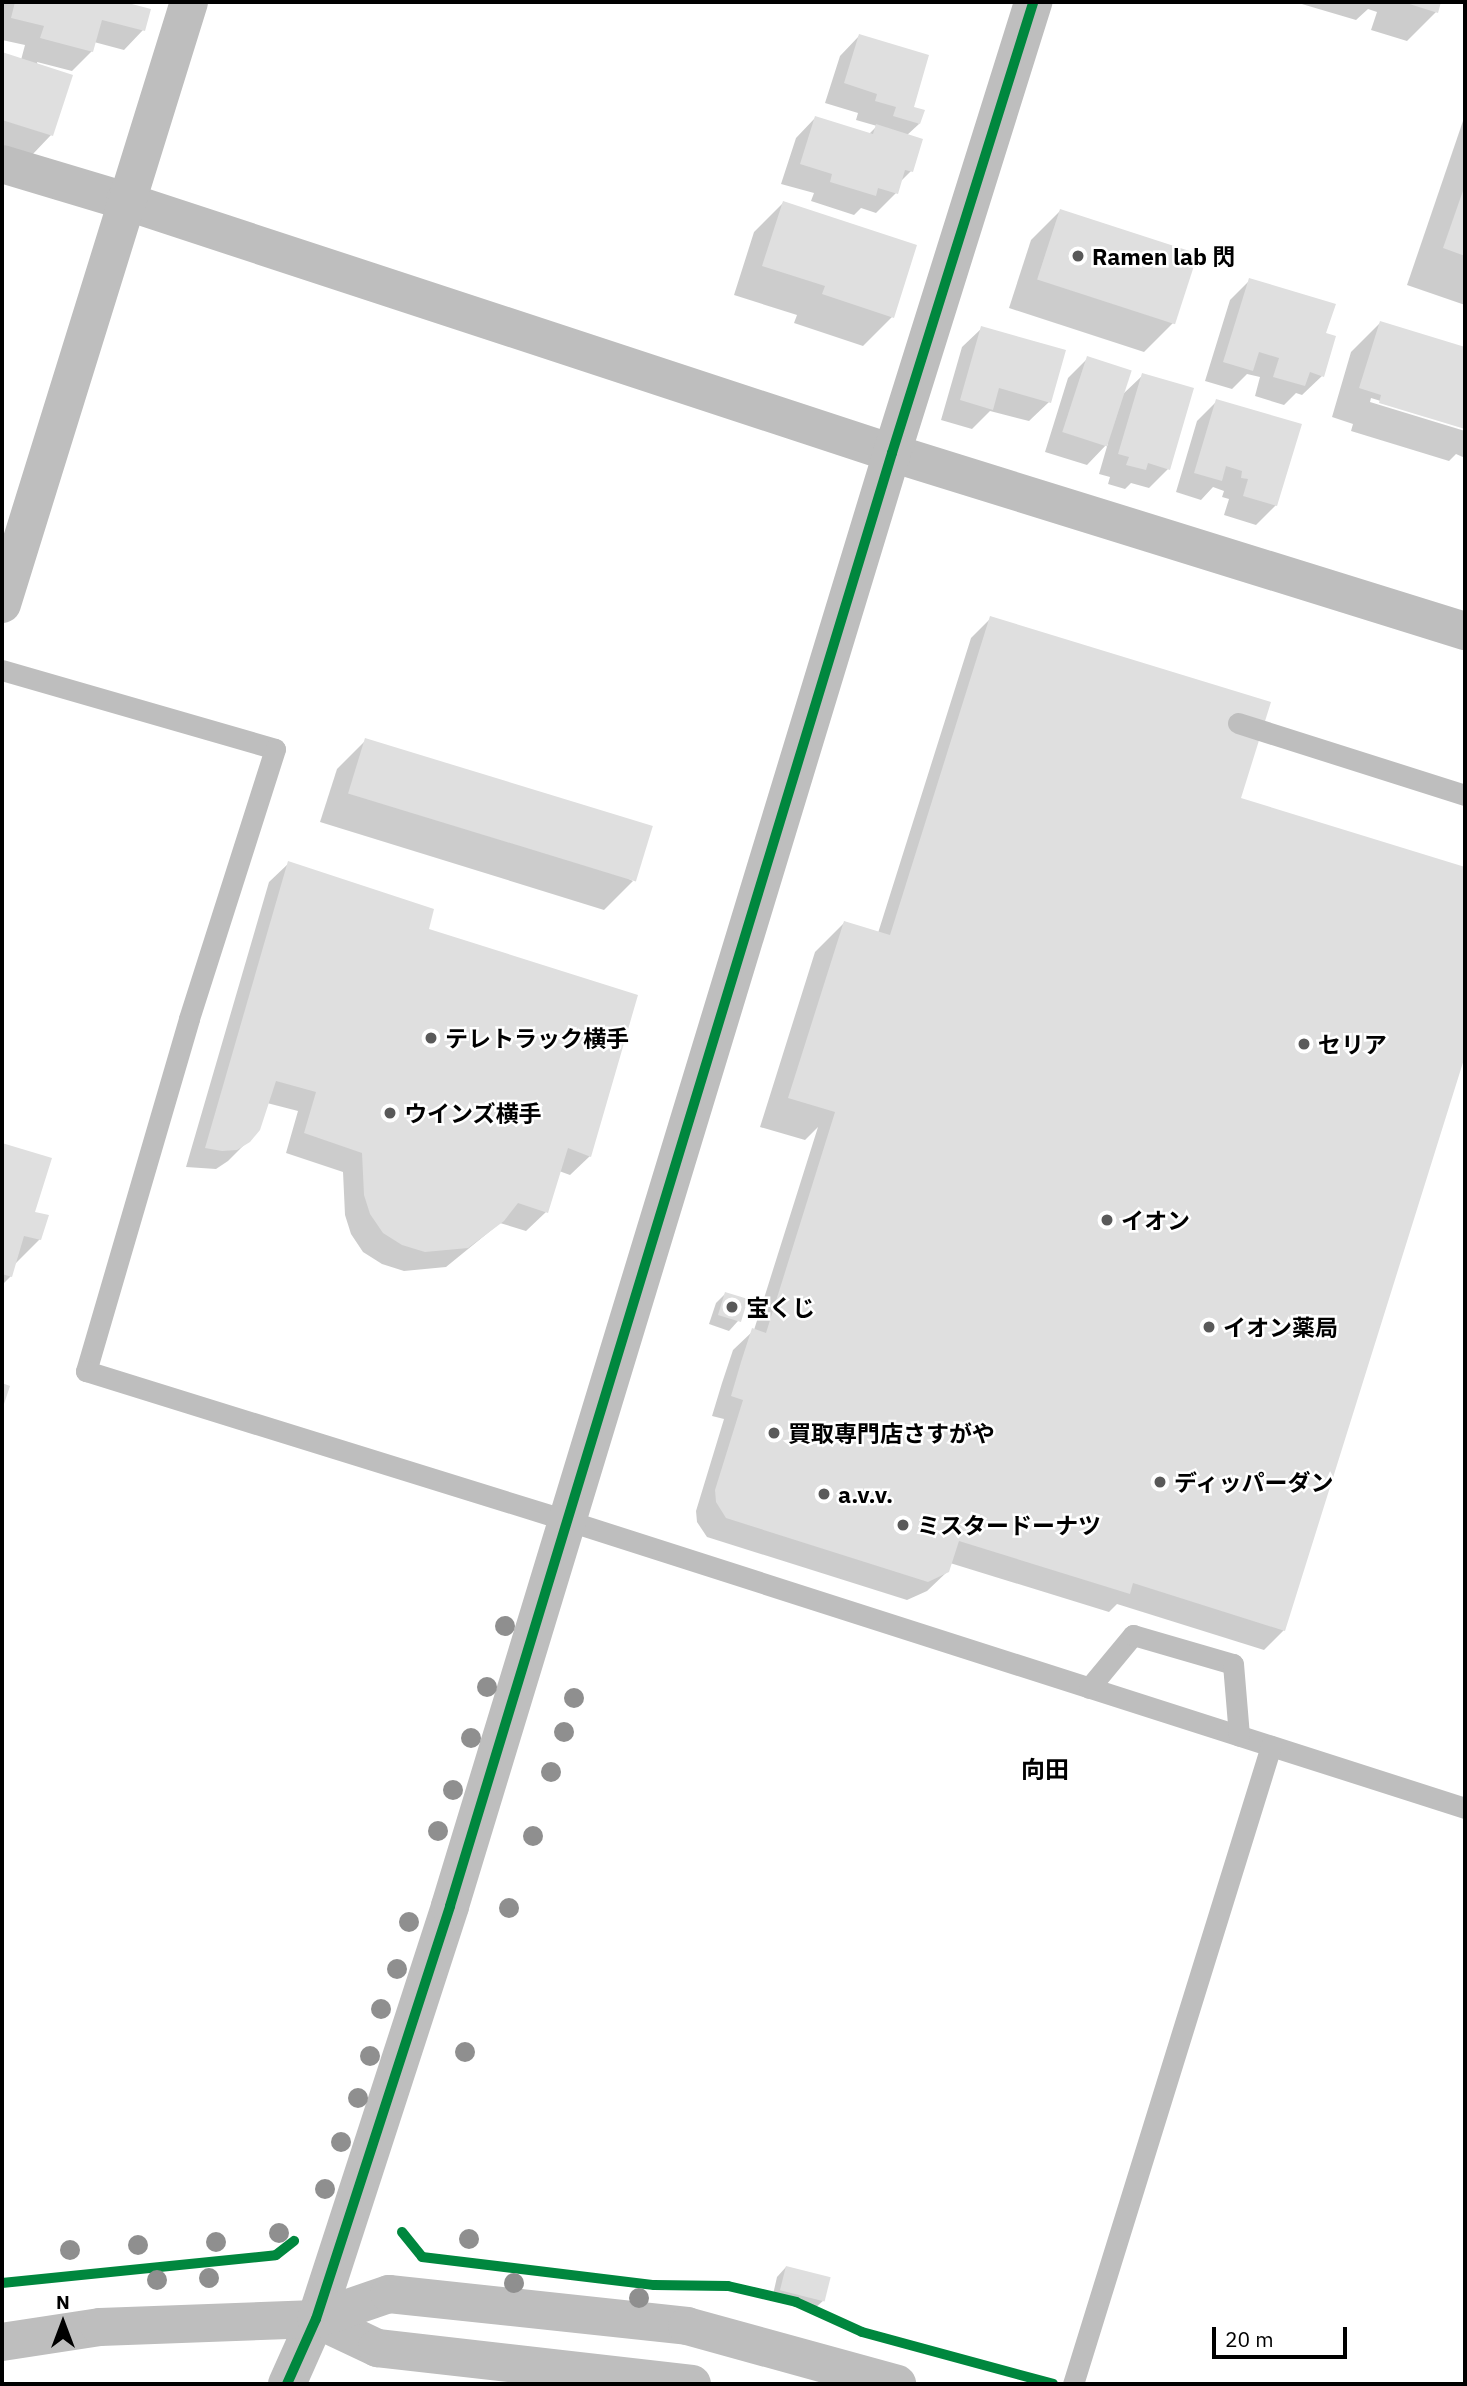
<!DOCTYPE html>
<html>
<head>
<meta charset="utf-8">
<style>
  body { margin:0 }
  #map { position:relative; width:1467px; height:2386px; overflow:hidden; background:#fff; font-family:"IBM Plex Sans","Noto Sans JP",sans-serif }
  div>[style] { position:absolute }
  .shadow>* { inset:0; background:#0003 }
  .building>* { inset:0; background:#dfdfdf; transform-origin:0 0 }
  .service>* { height:21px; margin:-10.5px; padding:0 10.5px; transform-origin:10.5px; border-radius:10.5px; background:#bebebe }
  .minor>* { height:38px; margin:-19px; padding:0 19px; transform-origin:19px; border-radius:19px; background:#bebebe }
  .tertiary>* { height:38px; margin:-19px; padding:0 19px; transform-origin:19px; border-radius:19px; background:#bebebe }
  .cycleway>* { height:10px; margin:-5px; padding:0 5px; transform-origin:5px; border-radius:5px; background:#00873e }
  .trees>* { width:20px; height:20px; margin:-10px; border-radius:50%; background:#8f8f8f }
  .dots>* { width:19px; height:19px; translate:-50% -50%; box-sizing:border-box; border:4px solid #fff; border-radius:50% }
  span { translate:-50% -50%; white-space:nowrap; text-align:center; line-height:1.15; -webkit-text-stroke:5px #fff; paint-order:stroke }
  .poi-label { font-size:23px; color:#000; font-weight:700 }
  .left { translate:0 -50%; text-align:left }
  .neighbourhood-label { font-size:24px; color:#000; font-weight:700 }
  .frame { position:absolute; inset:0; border:4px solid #000; pointer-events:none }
  .north { position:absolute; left:28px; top:2288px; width:70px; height:70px; -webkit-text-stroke:5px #fff; paint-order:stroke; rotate:0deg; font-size:19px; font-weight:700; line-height:28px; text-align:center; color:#000 }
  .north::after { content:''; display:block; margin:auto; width:24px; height:32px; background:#000; clip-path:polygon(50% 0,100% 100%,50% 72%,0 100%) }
  .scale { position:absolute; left:1212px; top:2327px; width:135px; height:32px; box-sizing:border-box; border:4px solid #000; border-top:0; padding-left:9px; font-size:21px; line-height:24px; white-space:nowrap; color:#000; -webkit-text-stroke:5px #fff; paint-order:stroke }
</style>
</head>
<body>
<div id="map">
  <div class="shadow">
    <i style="clip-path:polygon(2px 2px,117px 2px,149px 10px,143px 30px,124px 50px,94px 42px,92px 51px,72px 71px,37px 62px,51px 135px,32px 155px,2px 145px,2px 53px,21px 60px,25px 45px,2px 40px)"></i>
    <i style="clip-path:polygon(1295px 2px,1439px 2px,1436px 12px,1407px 41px,1371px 30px,1377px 12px,1368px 9px,1356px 20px)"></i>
    <i style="clip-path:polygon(859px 36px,912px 108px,919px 124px,906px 136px,911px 171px,899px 183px,896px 193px,876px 213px,861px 208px,854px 215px,811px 201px,814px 193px,781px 184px,796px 138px,815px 118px,868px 135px,877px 126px,856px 120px,858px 113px,825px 103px,840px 56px)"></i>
    <i style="clip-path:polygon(1465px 115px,1465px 305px,1407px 285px)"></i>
    <i style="clip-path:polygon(783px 203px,892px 317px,863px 346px,794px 323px,797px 315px,734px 295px,754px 232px)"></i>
    <i style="clip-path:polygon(1060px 211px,1173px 323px,1144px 352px,1009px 308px,1031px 240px)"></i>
    <i style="clip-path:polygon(1250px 280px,1324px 334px,1322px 376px,1302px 395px,1296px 393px,1284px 405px,1255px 396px,1260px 377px,1247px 374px,1232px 389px,1205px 381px,1230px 300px)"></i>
    <i style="clip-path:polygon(1380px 323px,1465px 349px,1465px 427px,1371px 398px,1370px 402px,1465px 431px,1465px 458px,1456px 454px,1449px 461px,1351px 431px,1353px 424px,1332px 417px,1351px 352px)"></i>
    <i style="clip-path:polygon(982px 328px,1049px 402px,1029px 421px,990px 411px,972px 429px,941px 420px,962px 347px)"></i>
    <i style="clip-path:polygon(1088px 358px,1122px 395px,1143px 375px,1168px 469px,1149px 488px,1131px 483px,1125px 489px,1108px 484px,1110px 477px,1099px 474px,1108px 443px,1087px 465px,1045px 452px,1068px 378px)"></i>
    <i style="clip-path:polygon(1217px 401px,1276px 505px,1256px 525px,1224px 515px,1229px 499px,1222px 497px,1224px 491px,1213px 487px,1201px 500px,1176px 492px,1197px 421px)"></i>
    <i style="clip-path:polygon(991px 618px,1238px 799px,1465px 869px,1465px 1050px,1284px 1630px,1264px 1650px,1117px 1604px,1109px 1612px,950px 1563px,948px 1571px,927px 1591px,907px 1600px,707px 1537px,697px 1522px,696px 1511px,724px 1419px,712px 1416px,722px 1383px,733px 1350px,754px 1330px,818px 1127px,805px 1140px,760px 1127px,815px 952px,844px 923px,878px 933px,971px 638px)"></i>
    <i style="clip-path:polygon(366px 740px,633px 881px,604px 910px,320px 822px,337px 769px)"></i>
    <i style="clip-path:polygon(289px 863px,427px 930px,590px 1156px,570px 1175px,559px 1171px,546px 1212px,526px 1231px,500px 1223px,446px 1267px,404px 1271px,382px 1264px,363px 1252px,351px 1234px,345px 1215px,343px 1172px,286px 1153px,298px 1111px,267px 1103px,259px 1130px,228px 1161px,216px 1169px,186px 1167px,269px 882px)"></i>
    <i style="clip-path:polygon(2px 1145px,49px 1159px,33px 1213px,40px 1239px,14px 1265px,11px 1276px,2px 1285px)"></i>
    <i style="clip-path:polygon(725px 1294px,738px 1321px,729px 1331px,709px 1324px,716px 1303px)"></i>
    <i style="clip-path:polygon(786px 2267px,824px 2300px,814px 2309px,772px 2299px,777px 2277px)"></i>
  </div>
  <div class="building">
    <i style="clip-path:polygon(15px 2px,124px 2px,151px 9px,145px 31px,102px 20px,93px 52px,40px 38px,44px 26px,11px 18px)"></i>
    <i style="clip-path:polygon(1403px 2px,1441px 2px,1438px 13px)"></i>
    <i style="clip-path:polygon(859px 34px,929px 55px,914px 107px,925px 110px,920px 124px,893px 116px,896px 107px,875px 101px,877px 94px,844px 83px)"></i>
    <i style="clip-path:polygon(2px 52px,73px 75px,53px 136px,2px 120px)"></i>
    <i style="clip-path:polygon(815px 116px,873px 134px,876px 124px,923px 139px,913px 172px,905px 170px,898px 194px,878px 188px,876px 196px,830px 182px,832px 174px,800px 164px)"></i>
    <i style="clip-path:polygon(1465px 185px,1465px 256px,1443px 248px)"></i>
    <i style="clip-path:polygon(783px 201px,917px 245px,894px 318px,822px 294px,825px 286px,762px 266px)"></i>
    <i style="left:1060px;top:209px;width:145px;height:74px;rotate:18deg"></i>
    <i style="clip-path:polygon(1249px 278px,1336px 304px,1326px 333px,1336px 336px,1324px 377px,1310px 372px,1305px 386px,1273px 377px,1279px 358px,1259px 352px,1253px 371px,1223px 362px)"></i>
    <i style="clip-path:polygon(1380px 321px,1465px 347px,1465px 429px,1379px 403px,1381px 395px,1359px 388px)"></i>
    <i style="clip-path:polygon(981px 326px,1066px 350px,1051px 403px,999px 388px,993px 410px,960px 400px)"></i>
    <i style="left:1087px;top:356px;width:47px;height:80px;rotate:18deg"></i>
    <i style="clip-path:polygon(1142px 373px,1194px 388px,1170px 470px,1148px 463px,1146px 470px,1126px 465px,1129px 457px,1118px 454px)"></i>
    <i style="clip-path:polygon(1216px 399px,1302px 424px,1277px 506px,1243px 496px,1248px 479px,1241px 478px,1242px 471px,1226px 466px,1222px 481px,1194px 473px)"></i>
    <i style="clip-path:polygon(990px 616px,1271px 702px,1241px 798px,1465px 867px,1465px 1056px,1285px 1631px,1133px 1583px,1130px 1594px,959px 1541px,949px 1572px,928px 1582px,726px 1518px,716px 1502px,715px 1490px,743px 1400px,731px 1396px,741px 1362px,752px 1328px,766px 1333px,835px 1112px,788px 1098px,844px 921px,890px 935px)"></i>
    <i style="left:365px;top:738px;width:301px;height:58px;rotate:17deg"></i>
    <i style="clip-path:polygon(288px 861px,434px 909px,429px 929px,638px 995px,591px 1157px,568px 1148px,548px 1213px,518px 1203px,504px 1221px,468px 1248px,425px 1252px,402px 1245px,383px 1233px,370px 1214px,364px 1195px,362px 1153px,304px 1133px,316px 1092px,276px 1081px,260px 1130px,250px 1142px,237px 1150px,222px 1151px,205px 1148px)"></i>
    <i style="clip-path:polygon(2px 1143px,52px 1158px,35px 1212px,49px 1215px,41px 1240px,24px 1236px,12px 1277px,2px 1274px)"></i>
    <i style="left:725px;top:1292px;width:24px;height:24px;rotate:17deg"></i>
    <i style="clip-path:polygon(2px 1383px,10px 1386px,2px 1410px)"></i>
    <i style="left:786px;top:2266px;width:46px;height:25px;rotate:14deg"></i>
  </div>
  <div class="service">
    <i style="left:2px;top:670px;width:284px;rotate:16.1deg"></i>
    <i style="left:275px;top:749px;width:283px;rotate:107.7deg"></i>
    <i style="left:189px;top:1019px;width:367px;rotate:106.3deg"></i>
    <i style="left:86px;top:1371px;width:506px;rotate:17.25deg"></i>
    <i style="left:569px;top:1521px;width:941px;rotate:17.76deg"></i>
    <i style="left:1238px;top:723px;width:238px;rotate:17.6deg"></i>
    <i style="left:1089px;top:1688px;width:69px;rotate:-50.3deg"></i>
    <i style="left:1133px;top:1635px;width:104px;rotate:16.2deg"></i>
    <i style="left:1233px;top:1664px;width:72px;rotate:85.2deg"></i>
    <i style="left:1073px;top:2384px;width:668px;rotate:-72.76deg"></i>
  </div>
  <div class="minor">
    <i style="left:2px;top:164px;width:128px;rotate:16.7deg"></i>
    <i style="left:125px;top:201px;width:807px;rotate:18.19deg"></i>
    <i style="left:892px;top:453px;width:600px;rotate:17.26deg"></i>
    <i style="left:892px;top:453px;width:473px;rotate:-72.6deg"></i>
    <i style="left:2px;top:604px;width:630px;rotate:-72.74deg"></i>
    <i style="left:287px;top:2384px;width:71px;rotate:-66deg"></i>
  </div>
  <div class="tertiary">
    <i style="left:316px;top:2319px;width:434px;rotate:-72deg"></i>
    <i style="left:450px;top:1906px;width:1519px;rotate:-73.08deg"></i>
    <i style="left:316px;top:2319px;width:68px;rotate:25.4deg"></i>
    <i style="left:377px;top:2348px;width:317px;rotate:6.5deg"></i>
    <i style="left:2px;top:2342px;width:99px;rotate:-8.7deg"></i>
    <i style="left:100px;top:2327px;width:216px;rotate:-2.1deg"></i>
    <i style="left:316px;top:2319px;width:77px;rotate:-18.9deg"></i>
    <i style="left:389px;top:2294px;width:300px;rotate:6.1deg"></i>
    <i style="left:687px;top:2326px;width:218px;rotate:15.4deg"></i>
  </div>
  <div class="cycleway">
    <i style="left:402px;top:2232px;width:32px;rotate:51deg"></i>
    <i style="left:422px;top:2257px;width:234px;rotate:6.9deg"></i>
    <i style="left:654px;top:2285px;width:74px;rotate:0.8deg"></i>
    <i style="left:728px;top:2286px;width:70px;rotate:13.2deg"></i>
    <i style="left:796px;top:2302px;width:72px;rotate:24.4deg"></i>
    <i style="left:862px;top:2332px;width:198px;rotate:15.2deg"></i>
    <i style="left:2px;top:2283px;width:275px;rotate:-5.8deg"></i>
    <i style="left:276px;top:2255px;width:23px;rotate:-38deg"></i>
    <i style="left:287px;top:2384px;width:71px;rotate:-66deg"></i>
    <i style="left:316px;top:2319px;width:434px;rotate:-72deg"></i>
    <i style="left:450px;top:1906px;width:1519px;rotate:-73.08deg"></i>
    <i style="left:892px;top:453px;width:473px;rotate:-72.6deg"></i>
  </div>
  <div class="trees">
    <i style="left:505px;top:1626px"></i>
    <i style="left:487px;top:1687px"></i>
    <i style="left:574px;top:1698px"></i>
    <i style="left:564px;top:1732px"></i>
    <i style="left:471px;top:1738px"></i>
    <i style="left:551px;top:1772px"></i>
    <i style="left:453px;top:1790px"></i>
    <i style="left:438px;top:1831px"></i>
    <i style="left:533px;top:1836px"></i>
    <i style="left:509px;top:1908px"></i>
    <i style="left:409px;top:1922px"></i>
    <i style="left:397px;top:1969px"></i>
    <i style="left:381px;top:2009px"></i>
    <i style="left:465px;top:2052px"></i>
    <i style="left:370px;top:2056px"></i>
    <i style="left:358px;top:2098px"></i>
    <i style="left:341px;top:2142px"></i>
    <i style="left:325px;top:2189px"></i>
    <i style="left:279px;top:2233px"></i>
    <i style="left:469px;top:2239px"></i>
    <i style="left:216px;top:2242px"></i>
    <i style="left:138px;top:2245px"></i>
    <i style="left:70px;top:2250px"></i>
    <i style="left:209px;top:2278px"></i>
    <i style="left:157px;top:2280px"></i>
    <i style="left:514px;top:2283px"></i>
    <i style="left:639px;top:2298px"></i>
  </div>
  <div class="dots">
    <i style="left:1078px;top:256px;background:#595959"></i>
    <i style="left:431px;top:1038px;background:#595959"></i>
    <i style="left:1304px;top:1044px;background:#595959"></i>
    <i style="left:390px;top:1113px;background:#595959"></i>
    <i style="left:1107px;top:1220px;background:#595959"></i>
    <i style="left:732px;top:1307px;background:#595959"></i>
    <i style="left:1209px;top:1327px;background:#595959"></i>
    <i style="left:774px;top:1433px;background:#595959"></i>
    <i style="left:1160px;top:1482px;background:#595959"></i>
    <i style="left:824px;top:1494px;background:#595959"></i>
    <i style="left:903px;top:1525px;background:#595959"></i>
  </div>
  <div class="poi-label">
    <span class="left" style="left:1092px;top:256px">Ramen lab 閃</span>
    <span class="left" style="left:445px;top:1038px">テレトラック横手</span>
    <span class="left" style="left:1318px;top:1044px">セリア</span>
    <span class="left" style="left:404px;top:1113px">ウインズ横手</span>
    <span class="left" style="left:1121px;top:1220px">イオン</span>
    <span class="left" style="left:746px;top:1307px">宝くじ</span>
    <span class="left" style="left:1223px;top:1327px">イオン薬局</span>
    <span class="left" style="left:788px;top:1433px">買取専門店さすがや</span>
    <span class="left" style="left:1174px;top:1482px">ディッパーダン</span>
    <span class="left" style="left:838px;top:1494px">a.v.v.</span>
    <span class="left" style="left:917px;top:1525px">ミスタードーナツ</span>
  </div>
  <div class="neighbourhood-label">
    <span style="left:1045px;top:1770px">向田</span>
  </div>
  <div class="frame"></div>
  <div class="north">N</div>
  <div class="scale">20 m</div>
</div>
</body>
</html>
